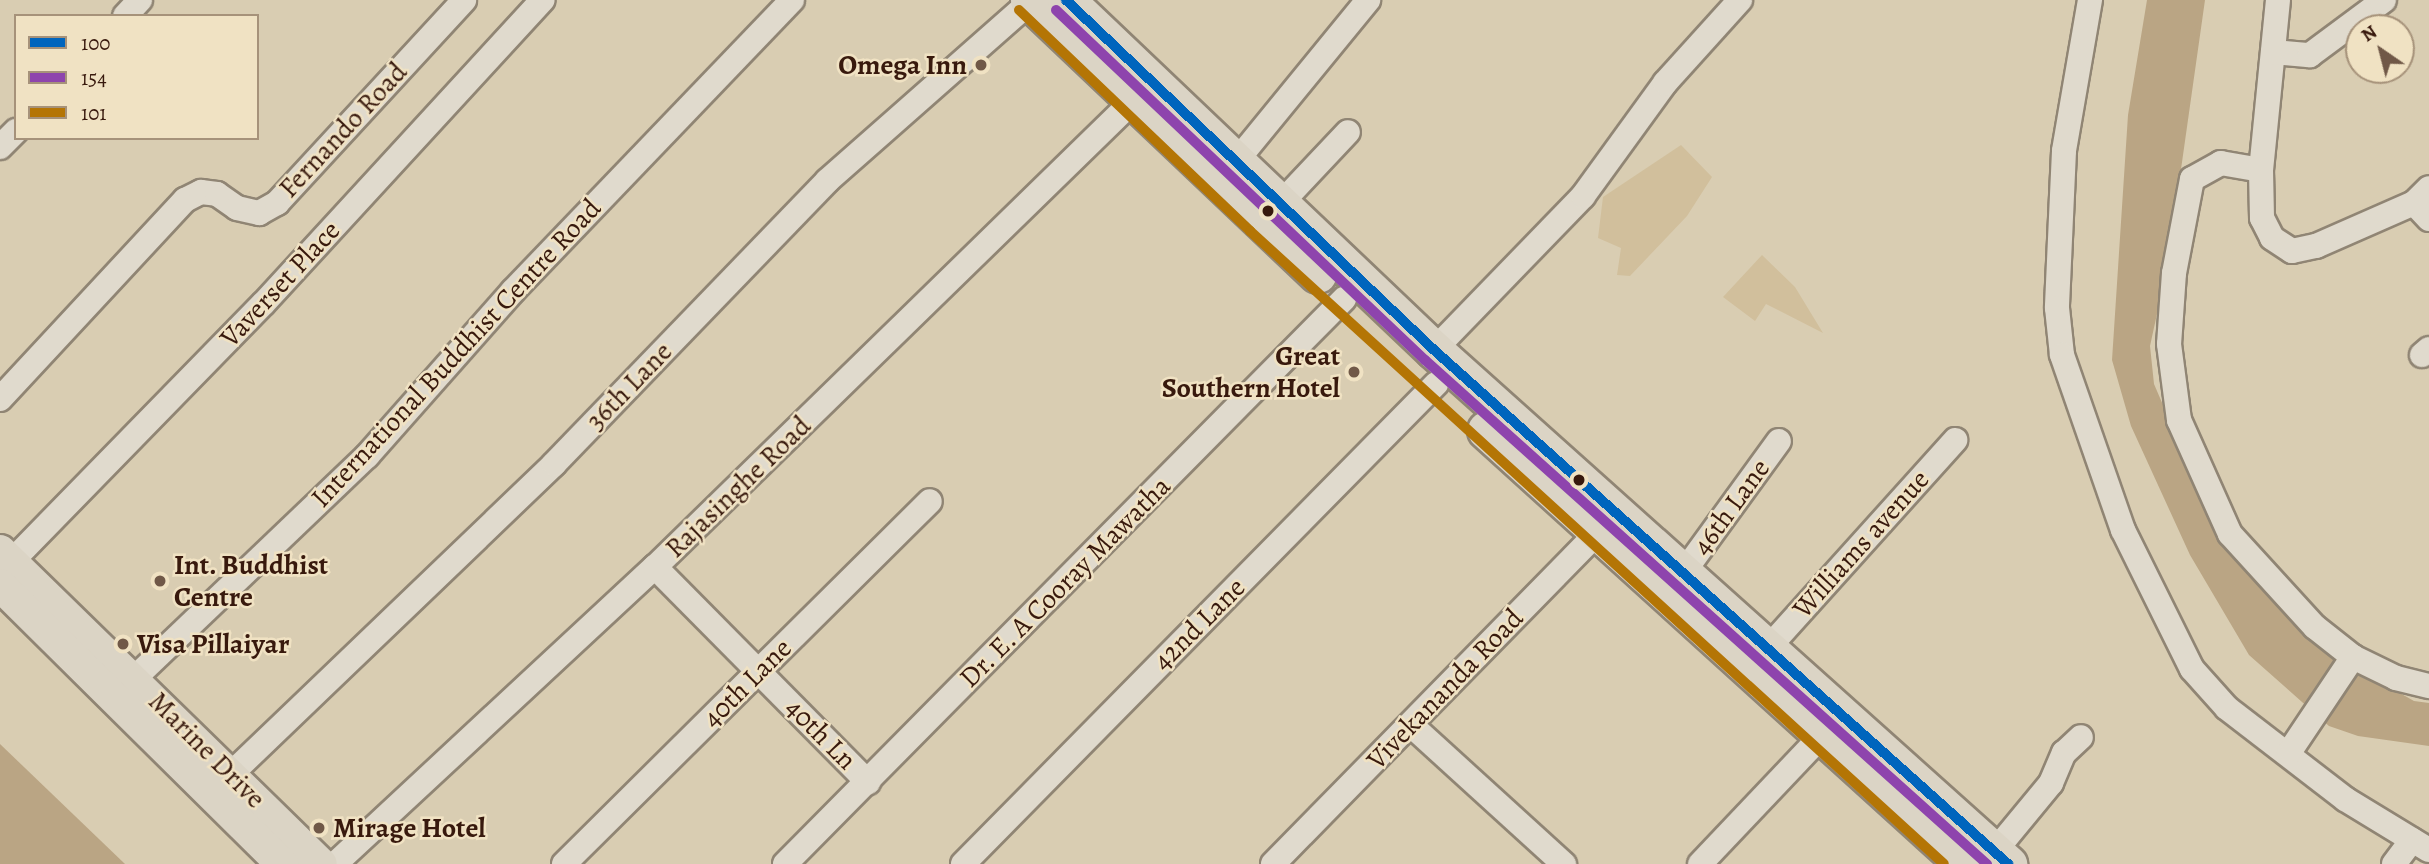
<!DOCTYPE html>
<html>
<head>
<meta charset="utf-8">
<style>
  body { margin:0 }
  #map { position:relative; width:2429px; height:864px; overflow:hidden; background:#d9cdb2; font-family:Alegreya,serif }
  div>[style] { position:absolute }
  .green>* { inset:0; background:#d1bf9c }
  .water>* { inset:0; background:#baa584 }
  .roads { filter:drop-shadow(2px 0 #908574) drop-shadow(-2px 0 #908574) drop-shadow(0 2px #908574) drop-shadow(0 -2px #908574) }
  .minor>* { height:24px; margin:-12px; padding:0 12px; transform-origin:12px; border-radius:12px; background:#e0dacd }
  .major>* { height:32px; margin:-16px; padding:0 16px; transform-origin:16px; border-radius:16px; background:#dbd4c5 }
  .highway>* { height:37px; margin:-18.5px; padding:0 18.5px; transform-origin:18.5px; border-radius:18.5px; background:#dbd4c5 }
  .bus-1>* { height:10px; margin:-5px; padding:0 5px; transform-origin:5px; border-radius:5px; background:#0065bd }
  .bus-2>* { height:10px; margin:-5px; padding:0 5px; transform-origin:5px; border-radius:5px; background:#8e44ad }
  .bus-3>* { height:10px; margin:-5px; padding:0 5px; transform-origin:5px; border-radius:5px; background:#b47505 }
  .dots>* { width:19px; height:19px; translate:-50% -50%; box-sizing:border-box; border:4px solid #f0e2c3; border-radius:50% }
  span { translate:-50% -50%; white-space:nowrap; text-align:center; line-height:1.15; -webkit-text-stroke:5px #f0e2c3; paint-order:stroke }
  .poi-label { font-size:28px; color:#38190d; font-weight:700 }
  .right { translate:-100% -50%; text-align:right }
  .left { translate:0 -50%; text-align:left }
  .street-label { font-size:28px; color:#38190d }
  .legend { position:absolute; left:14px; top:14px; width:245px; height:126px; box-sizing:border-box; background:#f0e2c3; border:2px solid #a6927a; margin:0; padding:9px 12px; list-style:none; font-size:21px; color:#38190d }
  .legend li { display:flex; align-items:center; gap:14px; height:35px }
  .legend b { width:35px; border:2px solid #a6927a }
  .north { position:absolute; left:2345px; top:14px; width:70px; height:70px; box-sizing:border-box; background:#f0e2c3; border:2px solid #a6927a; border-radius:50%; rotate:325deg; font-size:19px; font-weight:700; line-height:28px; text-align:center; color:#38190d }
  .north::after { content:''; display:block; margin:auto; width:24px; height:32px; background:#705847; clip-path:polygon(50% 0,100% 100%,50% 72%,0 100%) }
</style>
</head>
<body>
<div id="map">
  <div class="green">
    <i style="clip-path:polygon(1681px 145px,1712px 177px,1687px 216px,1630px 276px,1617px 275px,1621px 248px,1598px 238px,1603px 197px)"></i>
    <i style="clip-path:polygon(1762px 255px,1795px 287px,1823px 333px,1766px 304px,1755px 321px,1723px 297px)"></i>
  </div>
  <div class="water">
    <i style="clip-path:polygon(2147px 0,2205px 0,2167px 268px,2150px 346px,2154px 384px,2205px 503px,2255px 582px,2348px 664px,2414px 701px,2429px 703px,2429px 746px,2358px 736px,2329px 726px,2249px 655px,2190px 555px,2131px 426px,2112px 360px,2128px 115px)"></i>
    <i style="clip-path:polygon(0 744px,125px 864px,0 864px)"></i>
  </div>
  <div class="roads">
    <div class="minor">
      <i style="left:2090px;top:0;width:153px;rotate:99.8deg"></i>
      <i style="left:2064px;top:151px;width:157px;rotate:92.6deg"></i>
      <i style="left:2057px;top:308px;width:47px;rotate:83.9deg"></i>
      <i style="left:2062px;top:355px;width:185px;rotate:70.8deg"></i>
      <i style="left:2123px;top:530px;width:155px;rotate:63.6deg"></i>
      <i style="left:2192px;top:669px;width:52px;rotate:48.1deg"></i>
      <i style="left:2227px;top:708px;width:149px;rotate:37.6deg"></i>
      <i style="left:2345px;top:799px;width:98px;rotate:31.3deg"></i>
      <i style="left:2278px;top:0;width:171px;rotate:95.7deg"></i>
      <i style="left:2261px;top:170px;width:48px;rotate:88.8deg"></i>
      <i style="left:2262px;top:218px;width:22px;rotate:63deg"></i>
      <i style="left:2272px;top:238px;width:24px;rotate:33deg"></i>
      <i style="left:2292px;top:251px;width:25px;rotate:-12deg"></i>
      <i style="left:2316px;top:246px;width:107px;rotate:-23.7deg"></i>
      <i style="left:2414px;top:203px;width:21px;rotate:-45deg"></i>
      <i style="left:125px;top:16px;width:22px;rotate:-47deg"></i>
      <i style="left:2273px;top:52px;width:37px;rotate:5deg"></i>
      <i style="left:2310px;top:55px;width:92px;rotate:-36.6deg"></i>
      <i style="left:0;top:147px;width:23px;rotate:-45deg"></i>
      <i style="left:1234px;top:164px;width:212px;rotate:-50.7deg"></i>
      <i style="left:2261px;top:170px;width:41px;rotate:-170.1deg"></i>
      <i style="left:2221px;top:163px;width:33px;rotate:151deg"></i>
      <i style="left:2192px;top:179px;width:96px;rotate:100.8deg"></i>
      <i style="left:2174px;top:273px;width:71px;rotate:94deg"></i>
      <i style="left:2169px;top:344px;width:77px;rotate:82.5deg"></i>
      <i style="left:2179px;top:420px;width:125px;rotate:65.9deg"></i>
      <i style="left:2230px;top:534px;width:126px;rotate:47.6deg"></i>
      <i style="left:2315px;top:627px;width:48px;rotate:38.3deg"></i>
      <i style="left:2353px;top:657px;width:48px;rotate:26deg"></i>
      <i style="left:2396px;top:678px;width:34px;rotate:14deg"></i>
      <i style="left:1282px;top:202px;width:96px;rotate:-46.7deg"></i>
      <i style="left:2414px;top:203px;width:22px;rotate:47deg"></i>
      <i style="left:1434px;top:350px;width:214px;rotate:-45.9deg"></i>
      <i style="left:1583px;top:196px;width:140px;rotate:-54deg"></i>
      <i style="left:1665px;top:83px;width:112px;rotate:-47.9deg"></i>
      <i style="left:2422px;top:355px;width:9px;rotate:-41deg"></i>
      <i style="left:0;top:399px;width:272px;rotate:-47.1deg"></i>
      <i style="left:185px;top:200px;width:18px;rotate:-27deg"></i>
      <i style="left:201px;top:192px;width:16px;rotate:7deg"></i>
      <i style="left:217px;top:194px;width:24px;rotate:35deg"></i>
      <i style="left:237px;top:208px;width:23px;rotate:13deg"></i>
      <i style="left:259px;top:213px;width:21px;rotate:-29deg"></i>
      <i style="left:277px;top:203px;width:276px;rotate:-47.3deg"></i>
      <i style="left:11px;top:562px;width:361px;rotate:-45.7deg"></i>
      <i style="left:263px;top:304px;width:413px;rotate:-47.4deg"></i>
      <i style="left:655px;top:567px;width:303px;rotate:45.3deg"></i>
      <i style="left:1683px;top:573px;width:163px;rotate:-54deg"></i>
      <i style="left:1768px;top:648px;width:280px;rotate:-48deg"></i>
      <i style="left:120px;top:692px;width:342px;rotate:-43.7deg"></i>
      <i style="left:367px;top:456px;width:220px;rotate:-48.5deg"></i>
      <i style="left:513px;top:291px;width:403px;rotate:-46.2deg"></i>
      <i style="left:1411px;top:725px;width:207px;rotate:42.3deg"></i>
      <i style="left:2288px;top:754px;width:117px;rotate:-56.2deg"></i>
      <i style="left:231px;top:774px;width:448px;rotate:-43.8deg"></i>
      <i style="left:554px;top:464px;width:393px;rotate:-46deg"></i>
      <i style="left:827px;top:181px;width:271px;rotate:-41.4deg"></i>
      <i style="left:1995px;top:851px;width:88px;rotate:-50.5deg"></i>
      <i style="left:2051px;top:783px;width:33px;rotate:-67deg"></i>
      <i style="left:2064px;top:753px;width:23px;rotate:-43deg"></i>
      <i style="left:335px;top:864px;width:437px;rotate:-42.9deg"></i>
      <i style="left:655px;top:567px;width:668px;rotate:-44.27deg"></i>
      <i style="left:564px;top:864px;width:515px;rotate:-44.76deg"></i>
      <i style="left:785px;top:864px;width:795px;rotate:-45.31deg"></i>
      <i style="left:963px;top:864px;width:674px;rotate:-45.42deg"></i>
      <i style="left:1273px;top:864px;width:479px;rotate:-45.6deg"></i>
      <i style="left:1700px;top:864px;width:192px;rotate:-46.5deg"></i>
      <i style="left:2394px;top:864px;width:30px;rotate:-53deg"></i>
    </div>
    <div class="major">
      <i style="left:0;top:551px;width:448px;rotate:44.3deg"></i>
      <i style="left:0;top:585px;width:397px;rotate:44.7deg"></i>
    </div>
    <div class="highway">
      <i style="left:1029px;top:0;width:398px;rotate:43.5deg"></i>
      <i style="left:1066px;top:0;width:508px;rotate:43.56deg"></i>
      <i style="left:1434px;top:350px;width:771px;rotate:41.84deg"></i>
      <i style="left:1486px;top:430px;width:646px;rotate:42.18deg"></i>
    </div>
  </div>
  <div class="bus-1">
    <i style="left:1066px;top:0;width:508px;rotate:43.56deg"></i>
    <i style="left:1434px;top:350px;width:771px;rotate:41.84deg"></i>
  </div>
  <div class="bus-2">
    <i style="left:1056px;top:10px;width:509px;rotate:43.49deg"></i>
    <i style="left:1425px;top:360px;width:755px;rotate:41.89deg"></i>
  </div>
  <div class="bus-3">
    <i style="left:1019px;top:10px;width:320px;rotate:43.7deg"></i>
    <i style="left:1250px;top:231px;width:939px;rotate:42.37deg"></i>
  </div>
  <div class="dots">
    <i style="left:981px;top:65px;background:#705847"></i>
    <i style="left:1268px;top:211px;background:#38190d"></i>
    <i style="left:1354px;top:372px;background:#705847"></i>
    <i style="left:1579px;top:480px;background:#38190d"></i>
    <i style="left:160px;top:581px;background:#705847"></i>
    <i style="left:123px;top:644px;background:#705847"></i>
    <i style="left:319px;top:828px;background:#705847"></i>
  </div>
  <div class="poi-label">
    <span class="right" style="left:967px;top:65px">Omega Inn</span>
    <span class="right" style="left:1340px;top:372px">Great<br>Southern Hotel</span>
    <span class="left" style="left:174px;top:581px">Int. Buddhist<br>Centre</span>
    <span class="left" style="left:137px;top:644px">Visa Pillaiyar</span>
    <span class="left" style="left:333px;top:828px">Mirage Hotel</span>
  </div>
  <div class="street-label">
    <span style="left:343px;top:130px;rotate:-47deg">Fernando Road</span>
    <span style="left:280px;top:284px;rotate:-47deg">Vaverset Place</span>
    <span style="left:456px;top:353px;rotate:-47deg">International Buddhist Centre Road</span>
    <span style="left:629px;top:386px;rotate:-46deg">36th Lane</span>
    <span style="left:738px;top:487px;rotate:-44deg">Rajasinghe Road</span>
    <span style="left:1731px;top:507px;rotate:-54deg">46th Lane</span>
    <span style="left:1861px;top:544px;rotate:-48deg">Williams avenue</span>
    <span style="left:1065px;top:582px;rotate:-45deg">Dr. E. A Cooray Mawatha</span>
    <span style="left:1199px;top:624px;rotate:-45deg">42nd Lane</span>
    <span style="left:747px;top:683px;rotate:-45deg">40th Lane</span>
    <span style="left:1445px;top:689px;rotate:-46deg">Vivekananda Road</span>
    <span style="left:821px;top:734px;rotate:45deg">40th Ln</span>
    <span style="left:207px;top:750px;rotate:45deg">Marine Drive</span>
  </div>
  <ul class="legend">
  <li><b style="height:9px;background:#0065bd"></b>100</li>
  <li><b style="height:9px;background:#8e44ad"></b>154</li>
  <li><b style="height:9px;background:#b47505"></b>101</li>
  </ul>
  <div class="north">N</div>
</div>
</body>
</html>
